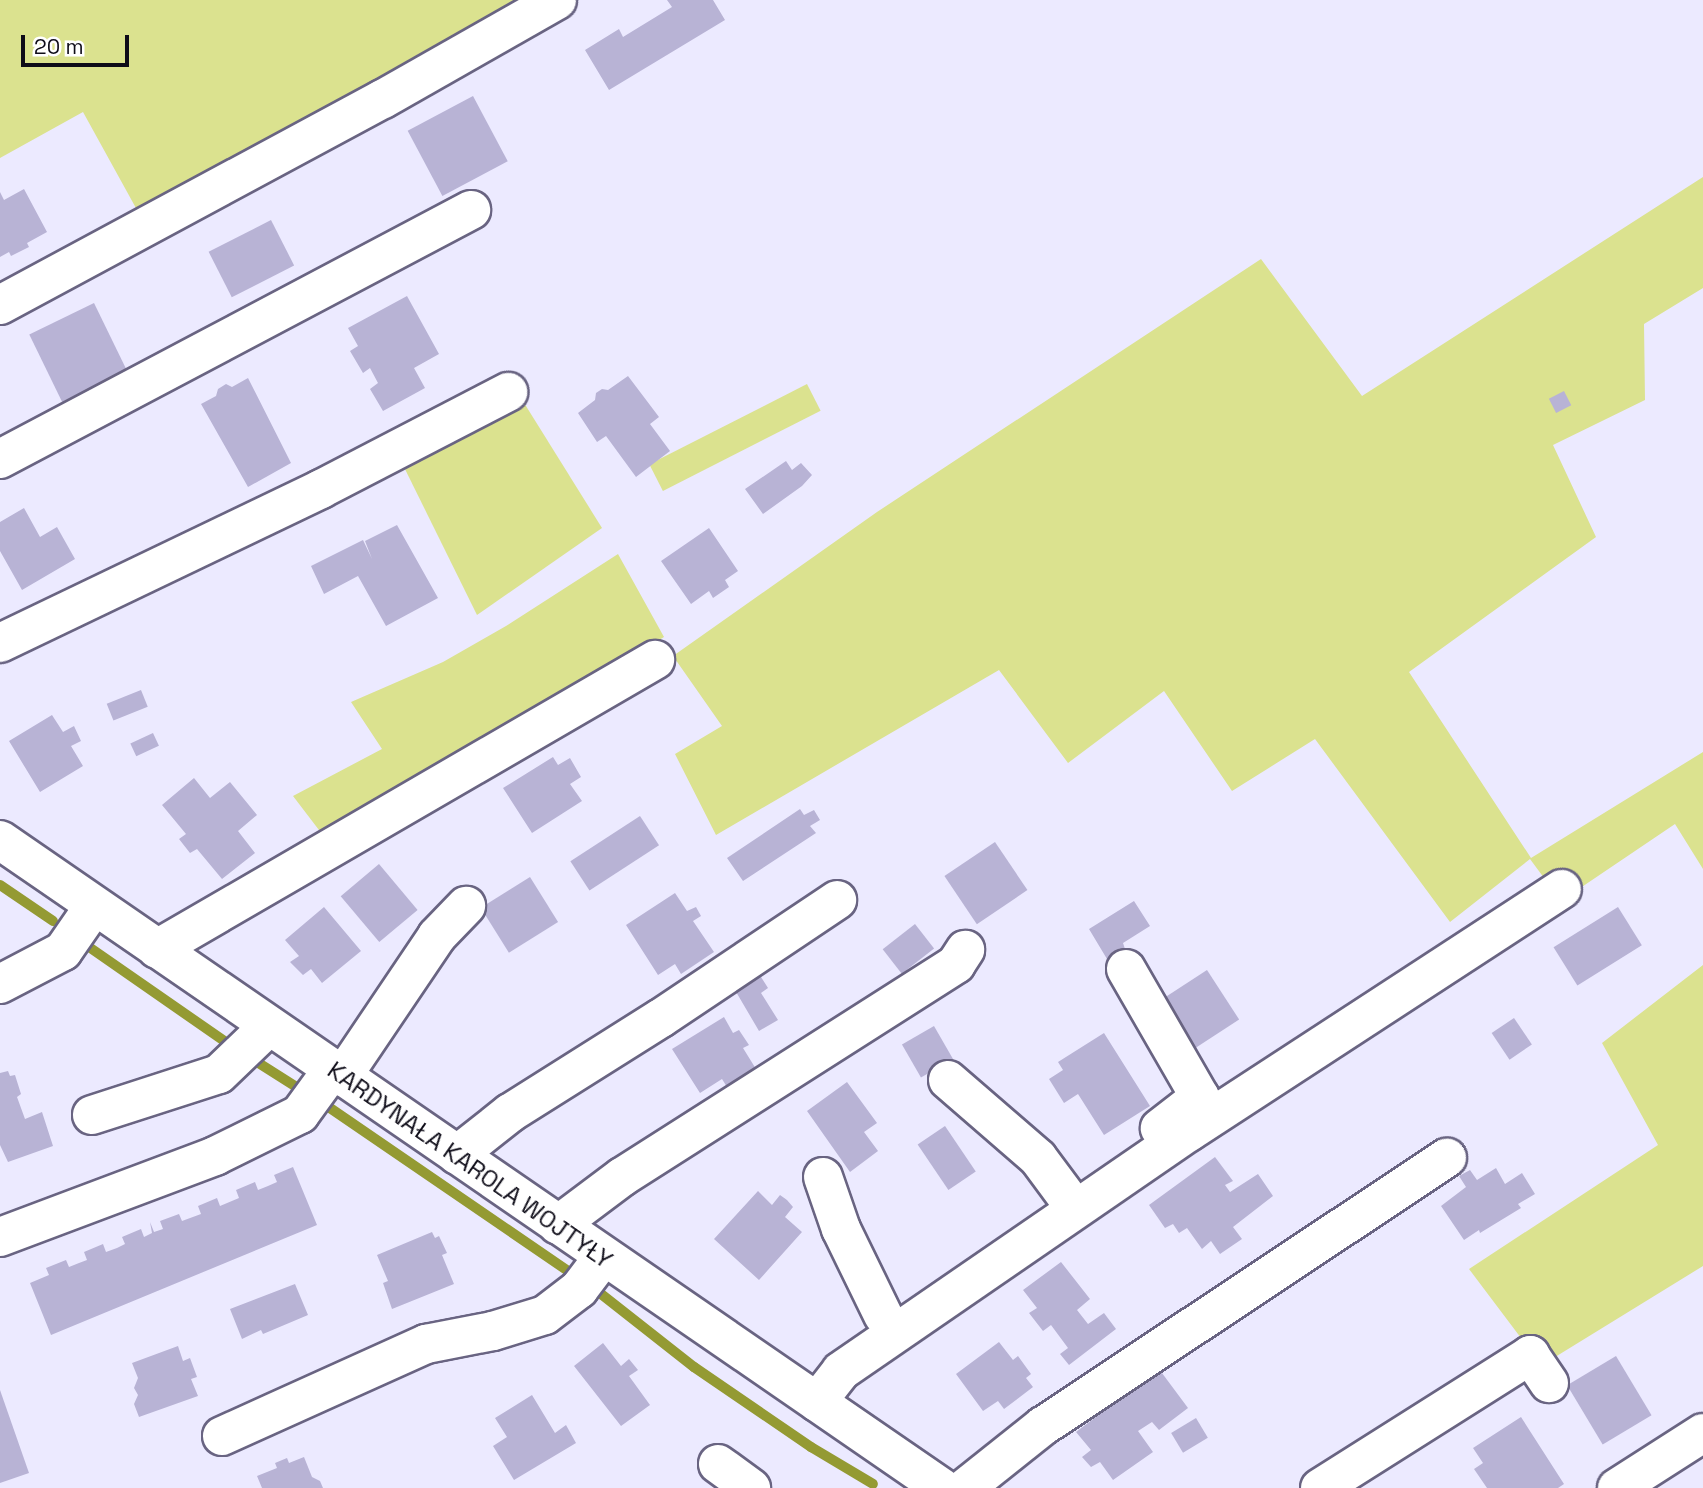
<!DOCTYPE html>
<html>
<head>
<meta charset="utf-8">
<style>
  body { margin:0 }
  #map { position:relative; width:1703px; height:1488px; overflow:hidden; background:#eceaff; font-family:"Space Grotesk",sans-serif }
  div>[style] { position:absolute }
  .green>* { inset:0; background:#dbe28f; transform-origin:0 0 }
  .stream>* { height:10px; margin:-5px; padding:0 5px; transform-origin:5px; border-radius:5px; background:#949a33 }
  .building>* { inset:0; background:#b8b3d5; transform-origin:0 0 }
  .roads { filter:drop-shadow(2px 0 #696482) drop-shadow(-2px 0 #696482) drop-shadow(0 2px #696482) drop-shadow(0 -2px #696482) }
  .minor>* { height:38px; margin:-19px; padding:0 19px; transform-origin:19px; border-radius:19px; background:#fff }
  span { translate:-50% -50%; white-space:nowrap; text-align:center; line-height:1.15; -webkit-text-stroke:5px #fff; paint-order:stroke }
  .street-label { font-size:24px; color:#0e0c18 }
  .scale { position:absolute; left:21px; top:35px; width:108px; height:32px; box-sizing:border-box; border:4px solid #0e0c18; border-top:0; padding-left:9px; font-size:21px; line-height:24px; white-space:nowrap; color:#0e0c18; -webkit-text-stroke:5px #fff; paint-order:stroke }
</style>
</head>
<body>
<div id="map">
  <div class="green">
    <i style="clip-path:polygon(0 0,541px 0,142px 219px,83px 112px,0 158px)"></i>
    <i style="clip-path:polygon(1703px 177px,1703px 288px,1644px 324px,1645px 400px,1553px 445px,1596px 537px,1409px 672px,1531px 858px,1703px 752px,1703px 869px,1675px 824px,1561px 901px,1530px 859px,1450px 922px,1315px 739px,1232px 791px,1164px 691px,1068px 763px,999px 670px,716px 835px,675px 754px,722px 726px,673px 656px,877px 512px,1261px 259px,1362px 396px)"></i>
    <i style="left:807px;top:384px;width:30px;height:177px;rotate:63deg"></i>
    <i style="clip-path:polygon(516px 390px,602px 528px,477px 615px,400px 459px)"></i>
    <i style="clip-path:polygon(618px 554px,664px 637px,479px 749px,322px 834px,293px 796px,382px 749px,351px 702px,443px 662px,506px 626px)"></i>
    <i style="clip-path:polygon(1703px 965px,1703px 1266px,1547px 1362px,1524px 1342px,1469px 1269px,1658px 1145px,1602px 1043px)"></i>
  </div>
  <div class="stream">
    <i style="left:0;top:885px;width:64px;rotate:34.2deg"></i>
    <i style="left:89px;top:947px;width:165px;rotate:34.8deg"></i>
    <i style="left:257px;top:1062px;width:49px;rotate:32.4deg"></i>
    <i style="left:330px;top:1108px;width:322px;rotate:34.4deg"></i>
    <i style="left:596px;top:1290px;width:125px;rotate:38.2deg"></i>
    <i style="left:694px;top:1367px;width:142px;rotate:34.4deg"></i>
    <i style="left:811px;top:1447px;width:72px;rotate:30.8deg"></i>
  </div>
  <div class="building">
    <i style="clip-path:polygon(667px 0,713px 0,725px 20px,609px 90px,585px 50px,619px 29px,623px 37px,672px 7px)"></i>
    <i style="left:473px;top:96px;width:74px;height:74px;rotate:62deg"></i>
    <i style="clip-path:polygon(24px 189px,47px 232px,27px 243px,29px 247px,11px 256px,9px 252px,0 257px,0 192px,4px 200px)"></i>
    <i style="left:271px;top:220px;width:51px;height:70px;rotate:63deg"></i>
    <i style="clip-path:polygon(407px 296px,439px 354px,414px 368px,425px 388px,383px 411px,370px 389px,378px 383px,370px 368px,363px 373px,350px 351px,358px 346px,348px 328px)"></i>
    <i style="left:94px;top:303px;width:75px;height:72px;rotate:64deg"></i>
    <i style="clip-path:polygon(628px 376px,659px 417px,650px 424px,670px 451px,636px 477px,606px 436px,597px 442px,578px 413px,595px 400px,596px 393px,602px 389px,608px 390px)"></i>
    <i style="clip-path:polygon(248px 378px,291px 463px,248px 487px,201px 404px,216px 396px,218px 389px,226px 384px,232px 387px)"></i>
    <i style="left:1564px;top:391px;width:16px;height:17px;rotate:63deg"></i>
    <i style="clip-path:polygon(786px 461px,792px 470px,801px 463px,812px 475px,802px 486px,763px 514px,745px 489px)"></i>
    <i style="clip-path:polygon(24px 508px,40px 537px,57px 527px,75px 559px,22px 590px,0 551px,0 522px)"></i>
    <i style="clip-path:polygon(397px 525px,438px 598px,386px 626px,358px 576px,324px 594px,311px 566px,363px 540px,372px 559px,365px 541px)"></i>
    <i style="clip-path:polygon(709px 528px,738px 571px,725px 580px,729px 587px,713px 598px,709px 591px,691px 604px,661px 561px)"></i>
    <i style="left:141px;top:690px;width:18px;height:37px;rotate:68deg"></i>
    <i style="clip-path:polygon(52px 715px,63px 732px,74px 726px,81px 741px,71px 746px,83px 766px,40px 792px,9px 741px)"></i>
    <i style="left:153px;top:733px;width:14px;height:25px;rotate:65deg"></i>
    <i style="clip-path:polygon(553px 757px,558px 765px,570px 758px,581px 777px,570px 784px,582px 801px,532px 833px,503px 788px)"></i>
    <i style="clip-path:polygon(194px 778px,210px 798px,230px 782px,257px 815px,238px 831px,255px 853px,222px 879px,197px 849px,190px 853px,179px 839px,186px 834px,162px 805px)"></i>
    <i style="clip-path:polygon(800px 809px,804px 815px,814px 810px,820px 820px,810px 826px,816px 833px,743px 881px,727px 858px)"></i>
    <i style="left:640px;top:816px;width:35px;height:83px;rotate:57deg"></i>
    <i style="left:995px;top:842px;width:58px;height:61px;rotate:56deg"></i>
    <i style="left:379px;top:864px;width:60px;height:50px;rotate:50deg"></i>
    <i style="left:530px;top:877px;width:53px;height:58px;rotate:58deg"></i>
    <i style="clip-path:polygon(675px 893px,687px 911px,696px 907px,701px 916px,693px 921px,714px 952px,681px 974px,675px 964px,658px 975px,626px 925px)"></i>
    <i style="clip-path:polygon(1134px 901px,1150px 926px,1123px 943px,1125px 949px,1107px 959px,1089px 929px)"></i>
    <i style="clip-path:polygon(324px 907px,361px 951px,322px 983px,311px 969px,303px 975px,290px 962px,299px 956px,285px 940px)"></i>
    <i style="left:1618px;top:907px;width:45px;height:76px;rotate:58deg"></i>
    <i style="left:915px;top:924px;width:31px;height:41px;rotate:52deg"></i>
    <i style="clip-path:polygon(756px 969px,768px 988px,761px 993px,778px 1020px,759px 1031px,732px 985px)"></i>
    <i style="left:1207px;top:970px;width:59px;height:54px;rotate:57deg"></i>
    <i style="clip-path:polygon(724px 1017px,733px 1033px,739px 1030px,749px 1045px,743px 1048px,756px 1069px,727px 1087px,722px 1079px,700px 1093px,672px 1049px)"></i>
    <i style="left:1514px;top:1018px;width:32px;height:27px;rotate:56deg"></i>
    <i style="left:934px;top:1026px;width:38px;height:37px;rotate:60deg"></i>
    <i style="clip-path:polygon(1104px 1033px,1150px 1106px,1104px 1135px,1078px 1094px,1064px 1103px,1049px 1079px,1063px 1070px,1058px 1062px)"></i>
    <i style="clip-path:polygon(8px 1071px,10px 1076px,15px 1075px,21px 1094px,17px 1097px,25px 1119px,42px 1112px,53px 1146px,8px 1162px,0 1145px,0 1073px)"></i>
    <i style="clip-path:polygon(847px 1082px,877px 1123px,864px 1132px,878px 1151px,850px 1172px,807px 1111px)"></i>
    <i style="left:945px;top:1126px;width:55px;height:33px;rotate:56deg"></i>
    <i style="clip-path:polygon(1215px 1157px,1233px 1181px,1225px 1185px,1230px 1192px,1258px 1174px,1273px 1196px,1233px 1227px,1242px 1239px,1220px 1254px,1211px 1241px,1202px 1249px,1187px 1228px,1179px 1233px,1173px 1224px,1165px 1228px,1149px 1205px)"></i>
    <i style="clip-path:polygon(293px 1167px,317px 1225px,51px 1335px,30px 1283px,49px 1275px,46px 1268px,66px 1260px,69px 1267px,79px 1263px,87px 1260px,84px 1252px,103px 1244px,106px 1252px,117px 1248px,125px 1244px,122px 1237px,141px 1229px,144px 1237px,152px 1233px,150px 1222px,154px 1232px,163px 1229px,160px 1221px,179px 1214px,182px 1221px,201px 1214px,198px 1206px,217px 1198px,220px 1206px,239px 1198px,236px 1190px,255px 1182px,258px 1190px,268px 1186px,277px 1182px,274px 1175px)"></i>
    <i style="clip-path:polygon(1496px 1168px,1505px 1184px,1522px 1173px,1535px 1194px,1518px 1204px,1521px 1208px,1480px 1233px,1479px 1230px,1464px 1240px,1441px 1206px,1466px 1187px,1459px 1176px,1470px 1170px,1477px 1180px)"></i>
    <i style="clip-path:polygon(758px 1191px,772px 1205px,780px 1195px,787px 1200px,793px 1207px,785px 1217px,802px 1232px,759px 1280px,714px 1239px)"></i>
    <i style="clip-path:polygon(432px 1232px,435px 1238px,439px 1236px,447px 1253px,442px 1255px,454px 1284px,392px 1309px,383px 1283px,388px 1281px,377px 1255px)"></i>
    <i style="clip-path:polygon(1061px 1262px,1090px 1299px,1077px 1310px,1088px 1324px,1104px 1313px,1116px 1329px,1069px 1365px,1060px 1354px,1068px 1348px,1051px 1325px,1043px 1331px,1029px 1313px,1037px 1308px,1023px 1290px)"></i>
    <i style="clip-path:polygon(295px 1284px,308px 1315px,263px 1334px,261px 1330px,242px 1339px,230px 1309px)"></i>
    <i style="clip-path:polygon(999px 1342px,1013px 1360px,1018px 1356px,1031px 1374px,1026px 1378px,1033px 1387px,1004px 1409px,998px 1401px,983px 1411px,956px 1374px)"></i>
    <i style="clip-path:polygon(603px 1343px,621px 1366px,629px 1359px,638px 1370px,629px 1376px,650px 1405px,621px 1426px,574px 1366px)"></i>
    <i style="clip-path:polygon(178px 1346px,183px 1361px,190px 1358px,197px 1377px,191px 1379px,198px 1396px,139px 1417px,134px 1404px,138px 1395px,134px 1388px,138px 1378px,132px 1363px)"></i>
    <i style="left:1616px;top:1356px;width:69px;height:57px;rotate:59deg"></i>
    <i style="clip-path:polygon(1159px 1369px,1188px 1408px,1159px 1430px,1152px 1422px,1138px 1431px,1153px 1452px,1113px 1480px,1100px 1462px,1091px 1467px,1082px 1457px,1091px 1450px,1076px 1432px)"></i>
    <i style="clip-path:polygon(0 1390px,29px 1473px,0 1483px)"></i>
    <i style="clip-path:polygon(532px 1395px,555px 1433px,566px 1425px,576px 1443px,514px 1480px,493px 1446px,507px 1437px,495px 1418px)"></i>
    <i style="clip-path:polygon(1521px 1417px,1564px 1484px,1558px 1488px,1487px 1488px,1474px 1469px,1483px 1463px,1473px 1448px)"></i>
    <i style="left:1196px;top:1418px;width:23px;height:29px;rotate:59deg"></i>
    <i style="clip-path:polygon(304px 1457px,312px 1477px,320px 1481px,323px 1488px,262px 1488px,257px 1476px,277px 1468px,275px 1463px,287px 1458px,289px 1463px)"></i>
  </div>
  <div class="roads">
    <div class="minor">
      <i style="left:0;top:305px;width:435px;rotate:-28.3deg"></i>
      <i style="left:383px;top:99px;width:200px;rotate:-29.6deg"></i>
      <i style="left:0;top:459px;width:533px;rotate:-27.86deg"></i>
      <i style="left:0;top:643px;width:356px;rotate:-25.6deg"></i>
      <i style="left:321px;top:489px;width:211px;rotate:-27.4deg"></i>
      <i style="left:0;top:840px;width:1143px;rotate:34.52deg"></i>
      <i style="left:157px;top:949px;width:576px;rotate:-30.13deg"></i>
      <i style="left:1126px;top:969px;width:148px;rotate:60deg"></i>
      <i style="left:1200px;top:1097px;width:51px;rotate:142.2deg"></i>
      <i style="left:0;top:984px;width:71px;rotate:-27.6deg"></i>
      <i style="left:63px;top:951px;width:55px;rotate:-55.4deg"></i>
      <i style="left:342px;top:1077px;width:170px;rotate:-56deg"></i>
      <i style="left:437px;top:936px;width:42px;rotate:-46deg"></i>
      <i style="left:948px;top:1080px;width:119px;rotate:40.9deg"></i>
      <i style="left:1038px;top:1158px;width:44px;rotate:53.4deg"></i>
      <i style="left:92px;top:1115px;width:133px;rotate:-17.9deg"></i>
      <i style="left:219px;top:1074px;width:69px;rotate:-43.8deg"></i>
      <i style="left:457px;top:1155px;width:68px;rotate:-38.4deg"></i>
      <i style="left:510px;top:1113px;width:178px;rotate:-32.2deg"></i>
      <i style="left:661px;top:1018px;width:212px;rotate:-33.8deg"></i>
      <i style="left:823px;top:1177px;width:55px;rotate:70.9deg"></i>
      <i style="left:841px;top:1229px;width:96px;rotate:64deg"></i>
      <i style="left:558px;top:1225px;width:80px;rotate:-36.9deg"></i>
      <i style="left:622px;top:1177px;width:396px;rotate:-32.5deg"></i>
      <i style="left:956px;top:964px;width:17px;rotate:-57deg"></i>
      <i style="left:0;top:1237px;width:230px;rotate:-20.6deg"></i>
      <i style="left:215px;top:1156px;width:95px;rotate:-26.3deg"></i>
      <i style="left:300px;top:1114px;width:54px;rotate:-54deg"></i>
      <i style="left:817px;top:1402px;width:39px;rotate:-52deg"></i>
      <i style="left:841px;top:1371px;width:422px;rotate:-34.5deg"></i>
      <i style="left:1189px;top:1132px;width:445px;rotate:-33.1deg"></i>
      <i style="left:222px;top:1436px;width:224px;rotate:-24.3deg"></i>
      <i style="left:426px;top:1344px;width:68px;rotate:-11deg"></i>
      <i style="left:493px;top:1331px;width:54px;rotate:-17.1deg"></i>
      <i style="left:545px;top:1315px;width:43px;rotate:-37.4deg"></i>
      <i style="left:579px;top:1289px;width:41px;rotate:-52.9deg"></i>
      <i style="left:718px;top:1464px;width:41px;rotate:36deg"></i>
      <i style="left:965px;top:1488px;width:100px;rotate:-38.5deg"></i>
      <i style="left:1043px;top:1426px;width:485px;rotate:-33.6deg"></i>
      <i style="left:1320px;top:1488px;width:249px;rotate:-32.3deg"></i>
      <i style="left:1530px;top:1355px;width:34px;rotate:56deg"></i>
      <i style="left:1617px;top:1488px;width:102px;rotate:-32.6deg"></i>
    </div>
  </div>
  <div class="street-label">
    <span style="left:470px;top:1165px;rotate:35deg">KARDYNAŁA KAROLA WOJTYŁY</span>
  </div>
  <div class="scale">20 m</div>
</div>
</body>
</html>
